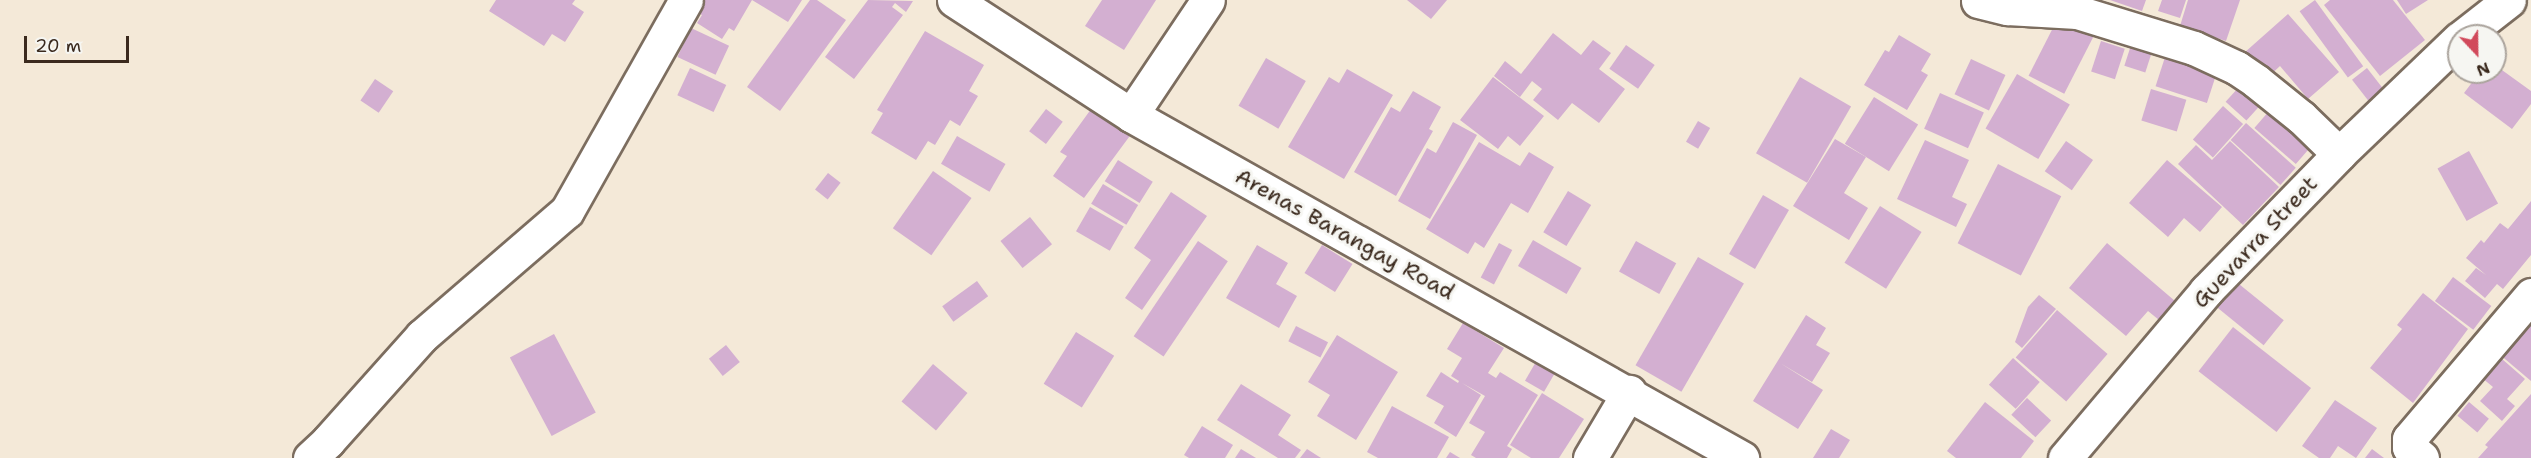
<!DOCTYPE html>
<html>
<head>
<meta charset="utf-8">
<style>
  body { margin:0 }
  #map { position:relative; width:2531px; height:458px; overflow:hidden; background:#f4e9d8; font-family:"Shantell Sans",sans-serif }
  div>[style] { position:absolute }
  .building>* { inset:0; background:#d3afd1; transform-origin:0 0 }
  .roads { filter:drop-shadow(2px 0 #7c6d5f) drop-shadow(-2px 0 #7c6d5f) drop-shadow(0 2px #7c6d5f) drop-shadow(0 -2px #7c6d5f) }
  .street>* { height:33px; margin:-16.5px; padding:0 16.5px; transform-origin:16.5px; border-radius:16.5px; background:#fff }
  .secondary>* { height:33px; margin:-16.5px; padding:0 16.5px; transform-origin:16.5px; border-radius:16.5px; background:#fff }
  span { translate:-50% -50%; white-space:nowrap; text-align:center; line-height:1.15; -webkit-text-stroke:6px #f6f6f2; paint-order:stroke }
  .street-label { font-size:22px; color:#3b2a1e }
  .north { position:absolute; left:2447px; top:24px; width:60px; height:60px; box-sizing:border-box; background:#f6f6f2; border:2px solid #aba49d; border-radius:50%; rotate:158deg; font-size:16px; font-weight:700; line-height:24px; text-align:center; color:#3b2a1e }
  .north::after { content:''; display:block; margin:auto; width:21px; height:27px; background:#d1495b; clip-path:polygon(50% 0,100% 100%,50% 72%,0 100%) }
  .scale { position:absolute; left:24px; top:36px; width:105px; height:27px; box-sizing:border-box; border:3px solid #3b2a1e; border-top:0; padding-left:8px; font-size:18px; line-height:21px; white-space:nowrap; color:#3b2a1e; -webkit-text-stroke:4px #f6f6f2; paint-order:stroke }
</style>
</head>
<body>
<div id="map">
  <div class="building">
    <i style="clip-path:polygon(496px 0,575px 0,572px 4px,584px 12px,565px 42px,552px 34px,544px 46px,489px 11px)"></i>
    <i style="clip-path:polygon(695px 0,802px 0,788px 22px,752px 0,734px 31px,729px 28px,722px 39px,697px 23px,702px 15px,690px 8px)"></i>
    <i style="clip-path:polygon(810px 0,817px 0,846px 20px,780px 111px,747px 87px)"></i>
    <i style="clip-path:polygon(868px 0,913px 1px,906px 12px,895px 3px,892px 7px,903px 15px,854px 79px,825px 57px)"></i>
    <i style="clip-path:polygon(1102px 0,1156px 0,1124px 50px,1085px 26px)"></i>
    <i style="clip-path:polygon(1407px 0,1447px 0,1431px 19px)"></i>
    <i style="clip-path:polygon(2110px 0,2146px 0,2142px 11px)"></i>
    <i style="clip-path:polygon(2162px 0,2186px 0,2180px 18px,2158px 11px)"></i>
    <i style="clip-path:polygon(2188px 0,2240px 0,2226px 41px,2180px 26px)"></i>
    <i style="left:2315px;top:0;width:82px;height:19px;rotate:54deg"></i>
    <i style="clip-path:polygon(2330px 0,2393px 0,2425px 40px,2380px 76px,2324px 5px)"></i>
    <i style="clip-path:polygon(2397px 0,2428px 0,2406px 14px)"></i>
    <i style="clip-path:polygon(2288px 14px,2339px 72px,2308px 99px,2280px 66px,2266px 79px,2244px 53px)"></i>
    <i style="left:2059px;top:16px;width:40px;height:67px;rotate:27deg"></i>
    <i style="left:691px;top:28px;width:42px;height:32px;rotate:25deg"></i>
    <i style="clip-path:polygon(925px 31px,984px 65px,969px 91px,978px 96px,960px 126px,950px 120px,935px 145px,928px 141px,916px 160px,871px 133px,883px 113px,877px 110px)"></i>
    <i style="clip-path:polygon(1553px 33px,1581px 55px,1593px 40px,1611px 53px,1599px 69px,1625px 89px,1599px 123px,1572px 103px,1558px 120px,1533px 100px,1542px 89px,1532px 81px,1520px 97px,1494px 76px,1505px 61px,1521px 74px)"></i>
    <i style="clip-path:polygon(1899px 35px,1931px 54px,1921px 71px,1928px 75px,1907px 110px,1864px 85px,1885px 50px,1889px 52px)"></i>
    <i style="left:2133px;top:39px;width:22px;height:28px;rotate:18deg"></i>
    <i style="left:2101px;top:41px;width:25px;height:32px;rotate:18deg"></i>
    <i style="left:1626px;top:45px;width:35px;height:29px;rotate:35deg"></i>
    <i style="left:2167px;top:51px;width:54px;height:37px;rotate:18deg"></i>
    <i style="left:1266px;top:58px;width:46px;height:55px;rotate:30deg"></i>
    <i style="left:1971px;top:59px;width:38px;height:39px;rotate:25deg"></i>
    <i style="clip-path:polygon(2495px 65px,2531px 91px,2531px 104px,2512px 129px,2464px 93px,2480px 72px,2495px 72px)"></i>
    <i style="left:690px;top:68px;width:40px;height:30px;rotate:25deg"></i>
    <i style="left:2367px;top:68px;width:31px;height:19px;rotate:52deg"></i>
    <i style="clip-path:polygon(1347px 69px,1393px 95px,1344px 179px,1288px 147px,1329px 77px,1339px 83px)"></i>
    <i style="left:2017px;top:74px;width:61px;height:63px;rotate:30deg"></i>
    <i style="clip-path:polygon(1493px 77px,1544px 116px,1520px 146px,1508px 136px,1498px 149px,1460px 120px)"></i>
    <i style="left:1800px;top:77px;width:59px;height:88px;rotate:30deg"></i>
    <i style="left:375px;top:79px;width:22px;height:26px;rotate:34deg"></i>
    <i style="left:2239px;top:87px;width:28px;height:20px;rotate:42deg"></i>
    <i style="left:2151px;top:89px;width:37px;height:33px;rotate:17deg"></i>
    <i style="clip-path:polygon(1413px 91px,1441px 107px,1429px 129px,1433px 131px,1396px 196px,1354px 172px,1391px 107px,1400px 112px)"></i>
    <i style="left:1940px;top:93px;width:48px;height:39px;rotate:24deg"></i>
    <i style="left:1874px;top:97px;width:52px;height:55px;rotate:32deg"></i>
    <i style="left:2276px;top:103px;width:55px;height:33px;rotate:41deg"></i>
    <i style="clip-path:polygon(1094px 105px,1132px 133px,1084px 198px,1053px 176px,1067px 156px,1060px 152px)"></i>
    <i style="left:2223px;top:106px;width:27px;height:45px;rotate:42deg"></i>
    <i style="left:1046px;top:109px;width:21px;height:28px;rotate:37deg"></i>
    <i style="left:1698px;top:121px;width:14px;height:24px;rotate:30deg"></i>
    <i style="clip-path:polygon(1453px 122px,1477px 135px,1430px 219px,1398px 201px,1427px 148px,1436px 153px)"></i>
    <i style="left:2246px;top:123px;width:67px;height:23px;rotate:42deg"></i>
    <i style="left:957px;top:136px;width:56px;height:32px;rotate:30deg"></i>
    <i style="clip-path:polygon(1835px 139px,1866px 157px,1844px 193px,1868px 208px,1849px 240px,1793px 206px)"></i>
    <i style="clip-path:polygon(1925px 140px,1969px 160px,1952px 197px,1967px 204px,1956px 227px,1897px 199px)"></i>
    <i style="left:2066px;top:141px;width:33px;height:37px;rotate:35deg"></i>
    <i style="clip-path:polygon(2230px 141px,2279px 187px,2243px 225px,2178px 164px,2196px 145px,2212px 160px)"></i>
    <i style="clip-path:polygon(1479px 142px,1520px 166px,1529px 152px,1554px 167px,1528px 213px,1511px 203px,1484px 248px,1475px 242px,1468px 254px,1426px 229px)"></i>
    <i style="left:2469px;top:151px;width:60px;height:36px;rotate:61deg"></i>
    <i style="left:1118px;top:160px;width:41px;height:25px;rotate:32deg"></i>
    <i style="clip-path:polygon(2167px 160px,2222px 207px,2200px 232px,2184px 218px,2168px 237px,2129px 203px)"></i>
    <i style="left:1998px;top:164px;width:71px;height:89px;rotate:27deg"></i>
    <i style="left:933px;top:171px;width:47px;height:70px;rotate:35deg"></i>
    <i style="left:828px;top:173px;width:16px;height:21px;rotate:38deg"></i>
    <i style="left:1103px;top:184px;width:41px;height:23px;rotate:31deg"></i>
    <i style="left:1568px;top:191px;width:27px;height:48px;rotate:31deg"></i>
    <i style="clip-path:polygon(1171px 192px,1207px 216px,1142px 310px,1125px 298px,1151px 260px,1134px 248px)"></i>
    <i style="left:1763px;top:195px;width:30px;height:68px;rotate:30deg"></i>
    <i style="clip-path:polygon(2531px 201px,2531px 255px,2503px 289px,2497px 284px,2485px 298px,2465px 281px,2476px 268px,2486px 275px,2466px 258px,2481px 240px,2484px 243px,2500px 223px,2508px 229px)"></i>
    <i style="left:1880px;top:206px;width:49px;height:67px;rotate:32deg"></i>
    <i style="left:1090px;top:207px;width:39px;height:28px;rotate:30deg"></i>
    <i style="left:1030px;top:217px;width:35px;height:38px;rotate:51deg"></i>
    <i style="left:1533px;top:240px;width:56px;height:30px;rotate:30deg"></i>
    <i style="left:1198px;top:241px;width:36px;height:115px;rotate:34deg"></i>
    <i style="left:1636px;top:241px;width:46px;height:35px;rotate:29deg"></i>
    <i style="left:1499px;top:243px;width:15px;height:39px;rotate:28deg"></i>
    <i style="clip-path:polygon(2107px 243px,2175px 301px,2159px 320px,2148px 311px,2126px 336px,2069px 288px)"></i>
    <i style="clip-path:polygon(1257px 245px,1288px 263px,1276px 284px,1297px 296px,1279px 328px,1226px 298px)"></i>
    <i style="left:1322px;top:245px;width:36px;height:33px;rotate:32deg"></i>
    <i style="left:1698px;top:257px;width:53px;height:125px;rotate:30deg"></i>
    <i style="left:2453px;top:277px;width:48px;height:30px;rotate:37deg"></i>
    <i style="left:2234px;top:280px;width:64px;height:32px;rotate:39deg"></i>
    <i style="left:977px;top:281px;width:19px;height:43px;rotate:54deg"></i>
    <i style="clip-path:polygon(2423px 293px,2468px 329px,2413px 403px,2370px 368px,2402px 329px,2397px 325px)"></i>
    <i style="clip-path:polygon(2039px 295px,2056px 309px,2022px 348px,2015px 342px,2028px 307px)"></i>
    <i style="clip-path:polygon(2531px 302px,2531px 381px,2492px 348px)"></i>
    <i style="left:2057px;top:310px;width:67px;height:63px;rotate:41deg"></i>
    <i style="clip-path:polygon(1806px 315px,1826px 328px,1816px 345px,1830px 353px,1812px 382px,1780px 363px,1823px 390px,1798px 429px,1753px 401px)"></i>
    <i style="clip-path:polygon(1463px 323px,1504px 348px,1488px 373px,1496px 378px,1500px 372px,1538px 395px,1507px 446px,1512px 449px,1507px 458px,1476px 458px,1471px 455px,1485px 432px,1469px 423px,1485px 396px,1462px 383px,1481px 395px,1456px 437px,1434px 423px,1444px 406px,1426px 396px,1441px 372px,1458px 383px,1459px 381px,1451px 376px,1462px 358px,1447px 349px)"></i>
    <i style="left:1296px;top:326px;width:36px;height:17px;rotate:27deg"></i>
    <i style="left:2233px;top:327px;width:99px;height:56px;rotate:38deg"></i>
    <i style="left:1076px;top:332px;width:45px;height:61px;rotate:32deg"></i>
    <i style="left:554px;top:334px;width:89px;height:50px;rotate:62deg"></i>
    <i style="clip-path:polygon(1337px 335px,1398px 372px,1356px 440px,1317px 416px,1330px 395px,1308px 382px)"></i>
    <i style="left:726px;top:345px;width:22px;height:22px;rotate:51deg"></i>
    <i style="clip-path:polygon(2494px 352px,2525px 379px,2507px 399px,2515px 406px,2502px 421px,2480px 401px,2493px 387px,2476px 373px)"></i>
    <i style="left:2013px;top:358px;width:36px;height:36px;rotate:42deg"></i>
    <i style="left:1537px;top:360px;width:22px;height:24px;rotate:30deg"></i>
    <i style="left:933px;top:364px;width:45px;height:49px;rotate:40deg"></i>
    <i style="clip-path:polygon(1241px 384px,1291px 415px,1278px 435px,1301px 450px,1295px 458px,1278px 458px,1217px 420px)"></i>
    <i style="clip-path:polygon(1542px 393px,1584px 419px,1559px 458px,1531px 458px,1510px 445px)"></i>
    <i style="clip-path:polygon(2531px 394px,2531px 458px,2478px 458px,2488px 447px,2485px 445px)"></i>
    <i style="left:2027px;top:398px;width:33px;height:23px;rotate:43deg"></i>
    <i style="clip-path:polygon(2335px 400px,2377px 428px,2356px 458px,2338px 446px,2330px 458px,2319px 458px,2302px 446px)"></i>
    <i style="clip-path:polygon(1985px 402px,2034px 441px,2021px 458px,1956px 458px,1947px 451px)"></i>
    <i style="left:2469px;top:402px;width:26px;height:18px;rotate:40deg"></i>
    <i style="clip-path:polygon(1392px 406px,1449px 437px,1437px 458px,1378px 458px,1367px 452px)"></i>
    <i style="clip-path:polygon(1202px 426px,1233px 445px,1225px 458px,1189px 458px,1184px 455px)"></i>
    <i style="clip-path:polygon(1831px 429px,1850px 440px,1839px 458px,1813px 458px)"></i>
    <i style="clip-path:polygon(1241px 449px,1256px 458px,1235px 458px)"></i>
    <i style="clip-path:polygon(1307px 449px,1321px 458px,1300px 458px)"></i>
    <i style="clip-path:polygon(2372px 449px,2384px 458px,2365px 458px)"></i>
    <i style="clip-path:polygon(1450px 452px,1460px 458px,1446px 458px)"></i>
  </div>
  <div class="roads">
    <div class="street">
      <i style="left:1978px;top:1px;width:30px;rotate:14deg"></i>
      <i style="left:2007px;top:8px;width:70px;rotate:3.3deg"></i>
      <i style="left:2077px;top:12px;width:122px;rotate:17.1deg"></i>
      <i style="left:2194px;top:48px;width:47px;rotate:24.9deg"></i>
      <i style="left:2237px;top:68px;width:23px;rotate:34deg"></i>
      <i style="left:2256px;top:81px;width:58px;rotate:38.7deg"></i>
      <i style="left:2301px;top:117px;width:53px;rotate:44.2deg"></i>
      <i style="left:2463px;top:36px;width:58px;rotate:-38deg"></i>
      <i style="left:1131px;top:115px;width:138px;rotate:-56.2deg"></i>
      <i style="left:310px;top:458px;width:25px;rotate:-43deg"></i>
      <i style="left:328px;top:441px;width:141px;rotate:-48.2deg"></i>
      <i style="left:422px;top:336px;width:191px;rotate:-40.8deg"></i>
      <i style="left:567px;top:211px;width:242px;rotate:-60.6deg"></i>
      <i style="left:1590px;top:458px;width:77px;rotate:-59.4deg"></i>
      <i style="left:2065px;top:458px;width:219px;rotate:-49.8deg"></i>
      <i style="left:2206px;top:291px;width:191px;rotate:-45.8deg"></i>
      <i style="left:2339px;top:154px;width:166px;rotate:-43.8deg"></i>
      <i style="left:2422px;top:458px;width:17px;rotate:-140deg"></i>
      <i style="left:2409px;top:447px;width:8px;rotate:-90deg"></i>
      <i style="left:2409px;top:439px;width:189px;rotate:-49.7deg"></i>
    </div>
    <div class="secondary">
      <i style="left:954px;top:0;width:211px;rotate:33deg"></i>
      <i style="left:1131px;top:115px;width:701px;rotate:29.31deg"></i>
    </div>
  </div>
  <div class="street-label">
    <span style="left:1345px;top:234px;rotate:29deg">Arenas Barangay Road</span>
    <span style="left:2255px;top:242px;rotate:-47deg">Guevarra Street</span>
  </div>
  <div class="north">N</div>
  <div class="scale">20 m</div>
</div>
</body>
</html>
